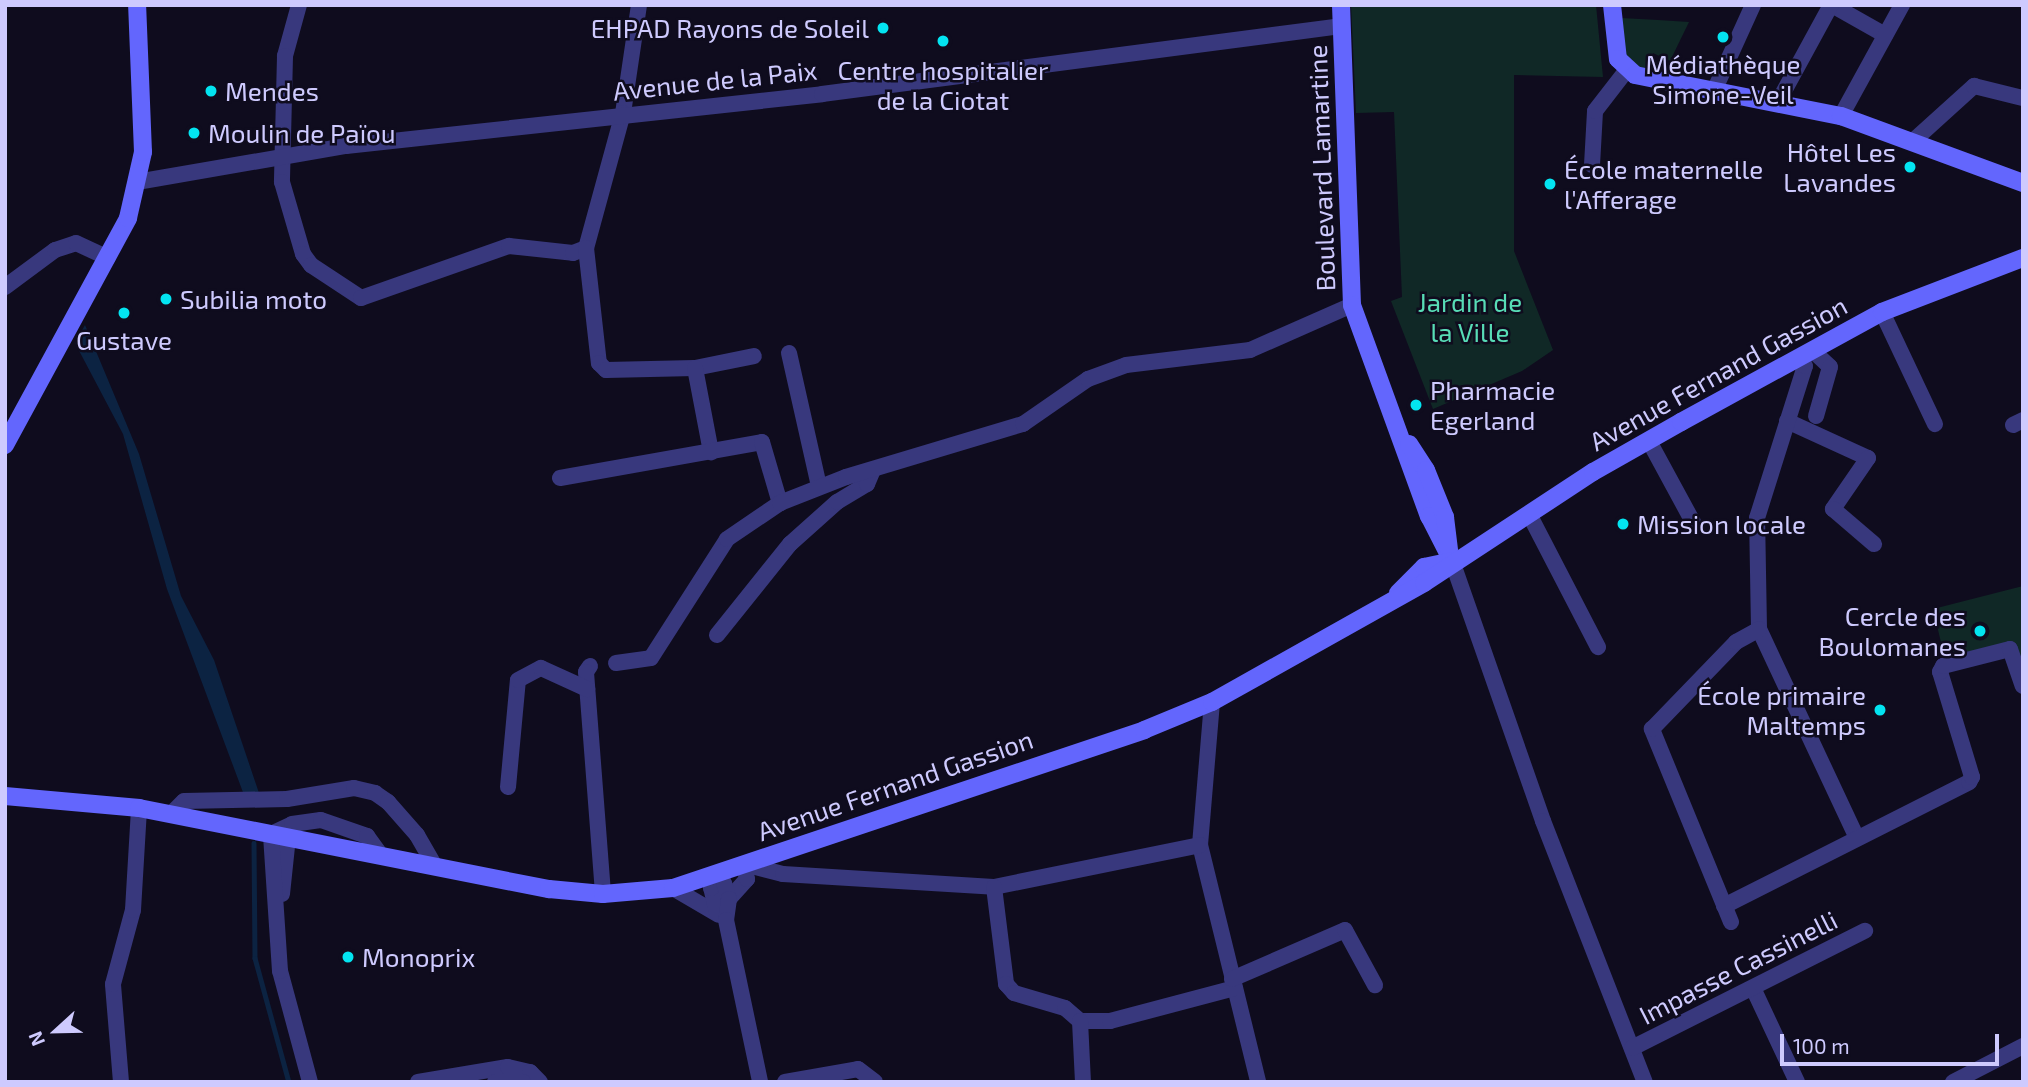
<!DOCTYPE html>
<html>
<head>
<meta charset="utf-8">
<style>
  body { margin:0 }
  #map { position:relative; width:2028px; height:1087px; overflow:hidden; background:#0f0c1e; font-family:"Exo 2",sans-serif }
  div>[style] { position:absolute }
  .green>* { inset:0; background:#102826 }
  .water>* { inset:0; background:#0c2342 }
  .stream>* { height:4.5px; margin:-2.25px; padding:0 2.25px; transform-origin:2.25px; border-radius:2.25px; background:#0c2342 }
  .street>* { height:16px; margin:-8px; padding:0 8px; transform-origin:8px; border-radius:8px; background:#38387d }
  .secondary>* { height:18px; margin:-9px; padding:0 9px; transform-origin:9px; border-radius:9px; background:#6366fd }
  .dots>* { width:19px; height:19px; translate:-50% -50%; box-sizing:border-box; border:4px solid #0f0c1e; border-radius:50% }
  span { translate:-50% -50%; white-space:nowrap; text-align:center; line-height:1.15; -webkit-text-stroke:5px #0f0c1e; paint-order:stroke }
  .poi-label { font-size:26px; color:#cecafe }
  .right { translate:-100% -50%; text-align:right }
  .left { translate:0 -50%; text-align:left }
  .street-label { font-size:26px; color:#cecafe }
  .park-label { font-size:26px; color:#58dcb6 }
  .frame { position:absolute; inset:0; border:7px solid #cecafe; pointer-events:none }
  .north { position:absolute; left:21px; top:996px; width:70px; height:70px; -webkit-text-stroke:5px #0f0c1e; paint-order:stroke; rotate:248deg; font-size:19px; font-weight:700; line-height:28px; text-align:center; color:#cecafe }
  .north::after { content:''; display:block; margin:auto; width:24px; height:32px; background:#cecafe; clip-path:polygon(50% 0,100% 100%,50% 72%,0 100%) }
  .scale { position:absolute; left:1780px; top:1034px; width:219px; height:32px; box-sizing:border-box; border:4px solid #cecafe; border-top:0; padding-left:9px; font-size:21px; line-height:24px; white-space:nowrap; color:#cecafe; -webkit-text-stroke:5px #0f0c1e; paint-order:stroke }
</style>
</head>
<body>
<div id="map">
  <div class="green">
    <i style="clip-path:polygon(1351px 5px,1596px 5px,1603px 77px,1514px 75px,1514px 251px,1553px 350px,1522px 371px,1433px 409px,1391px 301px,1402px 297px,1394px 112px,1356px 113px)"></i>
    <i style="clip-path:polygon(1621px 18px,1658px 20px,1689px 22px,1670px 61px,1653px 53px,1648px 69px,1639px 68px,1625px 54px)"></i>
    <i style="clip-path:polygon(2023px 586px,2023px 669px,2016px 643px,1945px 659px,1933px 609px)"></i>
  </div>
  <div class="water">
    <i style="clip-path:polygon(85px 325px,139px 454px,181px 596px,214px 660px,259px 793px,244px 795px,167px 589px,123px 434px,75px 343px)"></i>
  </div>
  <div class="stream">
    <i style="left:254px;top:843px;width:115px;rotate:89.5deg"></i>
    <i style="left:255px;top:958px;width:129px;rotate:74.7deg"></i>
  </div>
  <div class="street">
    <i style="left:299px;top:5px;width:53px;rotate:105.4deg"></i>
    <i style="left:285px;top:56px;width:126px;rotate:91.4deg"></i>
    <i style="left:282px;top:182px;width:75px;rotate:73.7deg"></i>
    <i style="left:303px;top:254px;width:14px;rotate:54deg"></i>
    <i style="left:311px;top:265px;width:60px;rotate:33.4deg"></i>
    <i style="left:361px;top:298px;width:157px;rotate:-19.4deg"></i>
    <i style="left:509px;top:246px;width:64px;rotate:6.2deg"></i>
    <i style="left:573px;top:253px;width:14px;rotate:-21deg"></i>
    <i style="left:639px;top:5px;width:109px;rotate:98.4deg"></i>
    <i style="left:623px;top:113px;width:140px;rotate:105.3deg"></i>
    <i style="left:586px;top:248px;width:116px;rotate:83.6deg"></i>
    <i style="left:599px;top:363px;width:10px;rotate:45deg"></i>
    <i style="left:606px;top:370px;width:89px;rotate:-1.3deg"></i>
    <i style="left:695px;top:368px;width:60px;rotate:-11.5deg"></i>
    <i style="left:1832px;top:5px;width:61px;rotate:29.5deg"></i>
    <i style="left:1714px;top:91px;width:94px;rotate:-65.6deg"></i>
    <i style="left:1777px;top:104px;width:113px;rotate:-61.4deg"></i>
    <i style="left:1841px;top:116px;width:127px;rotate:-61.2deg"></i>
    <i style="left:1912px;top:142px;width:84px;rotate:-42.1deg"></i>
    <i style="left:1974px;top:86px;width:50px;rotate:13.8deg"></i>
    <i style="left:1592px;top:165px;width:54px;rotate:-86.8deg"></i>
    <i style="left:1595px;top:111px;width:51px;rotate:-52.2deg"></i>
    <i style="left:137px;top:182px;width:212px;rotate:-9.8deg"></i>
    <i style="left:346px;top:146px;width:479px;rotate:-6.2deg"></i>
    <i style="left:822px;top:94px;width:523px;rotate:-7.46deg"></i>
    <i style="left:5px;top:287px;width:62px;rotate:-36.5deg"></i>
    <i style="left:55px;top:250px;width:22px;rotate:-18deg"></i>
    <i style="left:76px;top:243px;width:35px;rotate:25deg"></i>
    <i style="left:1882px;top:312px;width:124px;rotate:64.7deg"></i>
    <i style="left:1813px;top:351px;width:23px;rotate:43deg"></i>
    <i style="left:1830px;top:367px;width:51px;rotate:105.9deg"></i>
    <i style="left:789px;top:353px;width:136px;rotate:77.3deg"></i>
    <i style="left:695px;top:368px;width:86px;rotate:79.2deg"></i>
    <i style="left:1787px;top:421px;width:89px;rotate:24.6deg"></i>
    <i style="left:1868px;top:458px;width:62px;rotate:124.5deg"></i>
    <i style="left:1833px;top:509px;width:54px;rotate:40.5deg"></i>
    <i style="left:2013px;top:425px;width:11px;rotate:-27deg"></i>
    <i style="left:1649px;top:441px;width:92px;rotate:61.5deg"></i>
    <i style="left:560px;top:478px;width:205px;rotate:-10.1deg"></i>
    <i style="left:762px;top:442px;width:64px;rotate:73.6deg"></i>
    <i style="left:1529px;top:514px;width:150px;rotate:62.6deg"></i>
    <i style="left:1452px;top:561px;width:275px;rotate:70.7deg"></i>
    <i style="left:1543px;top:821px;width:280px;rotate:68.7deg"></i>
    <i style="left:1759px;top:629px;width:111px;rotate:-91deg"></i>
    <i style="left:1757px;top:518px;width:159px;rotate:-72.5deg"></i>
    <i style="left:1805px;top:366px;width:9px;rotate:-117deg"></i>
    <i style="left:1759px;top:629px;width:231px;rotate:64.9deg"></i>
    <i style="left:717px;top:635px;width:117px;rotate:-51.3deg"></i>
    <i style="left:790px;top:544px;width:63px;rotate:-41.8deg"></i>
    <i style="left:837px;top:502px;width:35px;rotate:-31deg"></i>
    <i style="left:867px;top:484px;width:13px;rotate:-67deg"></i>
    <i style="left:616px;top:663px;width:35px;rotate:-8deg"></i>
    <i style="left:651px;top:658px;width:141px;rotate:-57.4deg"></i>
    <i style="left:727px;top:539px;width:64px;rotate:-34.2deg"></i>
    <i style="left:780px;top:503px;width:71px;rotate:-21.5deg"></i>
    <i style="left:846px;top:477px;width:185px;rotate:-16.7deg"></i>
    <i style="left:1023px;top:424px;width:79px;rotate:-34.7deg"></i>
    <i style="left:1088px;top:379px;width:40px;rotate:-20.2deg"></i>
    <i style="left:1126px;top:365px;width:125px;rotate:-6.9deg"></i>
    <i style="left:1250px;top:350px;width:111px;rotate:-23.8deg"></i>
    <i style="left:590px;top:666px;width:7px;rotate:124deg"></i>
    <i style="left:586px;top:672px;width:223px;rotate:85.6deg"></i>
    <i style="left:1212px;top:702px;width:144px;rotate:94.8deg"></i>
    <i style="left:1200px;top:845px;width:244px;rotate:76.2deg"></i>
    <i style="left:508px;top:787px;width:107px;rotate:-84.7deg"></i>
    <i style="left:518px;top:680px;width:26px;rotate:-28deg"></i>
    <i style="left:541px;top:668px;width:51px;rotate:24.5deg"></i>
    <i style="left:171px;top:814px;width:18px;rotate:-45deg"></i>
    <i style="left:184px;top:801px;width:103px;rotate:-1.1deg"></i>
    <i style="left:287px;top:799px;width:68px;rotate:-9.3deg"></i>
    <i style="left:354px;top:788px;width:22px;rotate:13deg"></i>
    <i style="left:375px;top:793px;width:16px;rotate:35deg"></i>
    <i style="left:388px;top:802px;width:44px;rotate:48.7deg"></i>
    <i style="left:417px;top:835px;width:34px;rotate:60deg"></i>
    <i style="left:744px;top:864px;width:40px;rotate:14.4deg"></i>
    <i style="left:783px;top:874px;width:211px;rotate:3.5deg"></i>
    <i style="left:994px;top:887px;width:210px;rotate:-11.5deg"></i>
    <i style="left:994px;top:887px;width:98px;rotate:82.9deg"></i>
    <i style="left:1006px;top:984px;width:12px;rotate:48deg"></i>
    <i style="left:1014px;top:993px;width:53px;rotate:16.4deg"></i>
    <i style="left:1065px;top:1008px;width:20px;rotate:41deg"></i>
    <i style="left:1080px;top:1021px;width:30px"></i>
    <i style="left:1110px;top:1021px;width:129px;rotate:-14.8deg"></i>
    <i style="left:673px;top:888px;width:53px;rotate:30.4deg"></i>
    <i style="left:282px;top:894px;width:57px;rotate:-84deg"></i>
    <i style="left:729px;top:899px;width:27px;rotate:-48deg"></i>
    <i style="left:747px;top:879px;width:15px;rotate:-101deg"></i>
    <i style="left:1724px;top:906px;width:275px;rotate:-26.8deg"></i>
    <i style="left:1969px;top:782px;width:6px;rotate:-59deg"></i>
    <i style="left:1972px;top:777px;width:110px;rotate:-106.9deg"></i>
    <i style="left:1940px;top:672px;width:7px;rotate:-63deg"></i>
    <i style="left:1943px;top:666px;width:69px;rotate:-14.2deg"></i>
    <i style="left:2010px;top:649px;width:39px;rotate:71deg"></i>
    <i style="left:717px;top:913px;width:26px;rotate:-103deg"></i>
    <i style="left:711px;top:888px;width:13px;rotate:-72deg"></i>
    <i style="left:715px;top:876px;width:11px;rotate:38deg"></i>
    <i style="left:724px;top:883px;width:17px;rotate:73deg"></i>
    <i style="left:729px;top:899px;width:21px;rotate:98deg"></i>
    <i style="left:726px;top:920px;width:166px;rotate:78.1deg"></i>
    <i style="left:1731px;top:922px;width:209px;rotate:-112.3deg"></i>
    <i style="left:1652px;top:729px;width:121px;rotate:-46deg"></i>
    <i style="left:1736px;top:642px;width:26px;rotate:-29deg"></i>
    <i style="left:1232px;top:979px;width:123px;rotate:-23.4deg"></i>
    <i style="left:1345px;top:930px;width:63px;rotate:61.4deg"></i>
    <i style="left:1753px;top:988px;width:104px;rotate:64.9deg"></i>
    <i style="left:1080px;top:1021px;width:61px;rotate:87.2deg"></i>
    <i style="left:1632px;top:1048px;width:261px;rotate:-26.7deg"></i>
    <i style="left:121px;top:1082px;width:98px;rotate:-94.7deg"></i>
    <i style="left:113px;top:984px;width:77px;rotate:-74.9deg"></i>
    <i style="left:133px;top:910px;width:102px;rotate:-86.6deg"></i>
    <i style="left:310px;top:1082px;width:115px;rotate:-105.1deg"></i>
    <i style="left:280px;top:971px;width:137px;rotate:-93.8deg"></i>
    <i style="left:271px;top:834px;width:23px;rotate:-25deg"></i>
    <i style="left:292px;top:824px;width:29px;rotate:-8deg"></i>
    <i style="left:321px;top:820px;width:49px;rotate:19.2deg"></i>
    <i style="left:367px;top:836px;width:24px;rotate:54deg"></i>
    <i style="left:418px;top:1082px;width:91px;rotate:-9.5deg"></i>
    <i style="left:508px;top:1067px;width:23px;rotate:13deg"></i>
    <i style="left:530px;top:1072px;width:14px;rotate:45deg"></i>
    <i style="left:495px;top:1082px;width:28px"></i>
    <i style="left:785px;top:1082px;width:74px;rotate:-10.1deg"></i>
    <i style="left:858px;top:1069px;width:21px;rotate:37deg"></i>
    <i style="left:1953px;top:1082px;width:79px;rotate:-27.2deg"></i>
  </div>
  <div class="secondary">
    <i style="left:1341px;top:5px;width:300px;rotate:87.9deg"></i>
    <i style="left:1352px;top:305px;width:225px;rotate:70deg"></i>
    <i style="left:1429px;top:516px;width:51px;rotate:62.9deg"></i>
    <i style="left:1612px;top:5px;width:54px;rotate:83.7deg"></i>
    <i style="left:1618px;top:59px;width:23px;rotate:43deg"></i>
    <i style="left:1635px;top:75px;width:210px;rotate:11.3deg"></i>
    <i style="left:1841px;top:116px;width:194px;rotate:20.2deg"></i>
    <i style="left:1409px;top:444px;width:31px;rotate:57deg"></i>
    <i style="left:1426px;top:470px;width:51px;rotate:68deg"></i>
    <i style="left:1445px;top:517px;width:33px;rotate:83deg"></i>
    <i style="left:5px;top:445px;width:258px;rotate:-61.5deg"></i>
    <i style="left:128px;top:218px;width:68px;rotate:-77.2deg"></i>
    <i style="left:143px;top:152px;width:147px;rotate:-92.3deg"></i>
    <i style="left:1398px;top:593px;width:37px;rotate:-45deg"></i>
    <i style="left:1424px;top:567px;width:29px;rotate:-12deg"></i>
    <i style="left:5px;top:796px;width:135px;rotate:5.1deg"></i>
    <i style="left:139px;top:808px;width:418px;rotate:11.2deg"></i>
    <i style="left:549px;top:889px;width:54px;rotate:5.3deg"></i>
    <i style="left:603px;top:894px;width:70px;rotate:-4.9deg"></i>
    <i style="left:673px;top:888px;width:497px;rotate:-18.5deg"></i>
    <i style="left:1144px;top:730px;width:74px;rotate:-22.4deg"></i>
    <i style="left:1212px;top:702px;width:243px;rotate:-29.3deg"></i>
    <i style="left:1424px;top:583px;width:202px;rotate:-33.3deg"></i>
    <i style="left:1593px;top:472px;width:101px;rotate:-29.6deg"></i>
    <i style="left:1681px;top:422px;width:229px;rotate:-28.7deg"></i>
    <i style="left:1882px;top:312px;width:151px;rotate:-21deg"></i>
  </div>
  <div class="dots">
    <i style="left:883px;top:28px;background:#03e4f1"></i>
    <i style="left:1723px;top:37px;background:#03e4f1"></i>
    <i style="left:943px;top:41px;background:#03e4f1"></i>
    <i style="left:211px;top:91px;background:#03e4f1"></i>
    <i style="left:194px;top:133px;background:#03e4f1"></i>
    <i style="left:1910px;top:167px;background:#03e4f1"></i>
    <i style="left:1550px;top:184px;background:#03e4f1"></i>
    <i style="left:166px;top:299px;background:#03e4f1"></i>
    <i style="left:124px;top:313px;background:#03e4f1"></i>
    <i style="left:1416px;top:405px;background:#03e4f1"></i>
    <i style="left:1623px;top:524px;background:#03e4f1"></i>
    <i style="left:1980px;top:631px;background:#03e4f1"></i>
    <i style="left:1880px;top:710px;background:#03e4f1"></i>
    <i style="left:348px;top:957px;background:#03e4f1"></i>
  </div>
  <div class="poi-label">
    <span class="right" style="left:869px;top:28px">EHPAD Rayons de Soleil</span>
    <span style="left:1723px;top:79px">Médiathèque<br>Simone-Veil</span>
    <span style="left:943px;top:85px">Centre hospitalier<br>de la Ciotat</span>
    <span class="left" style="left:225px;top:91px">Mendes</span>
    <span class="left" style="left:208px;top:133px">Moulin de Païou</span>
    <span class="right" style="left:1896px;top:167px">Hôtel Les<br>Lavandes</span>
    <span class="left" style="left:1564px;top:184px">École maternelle<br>l'Afferage</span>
    <span class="left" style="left:180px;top:299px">Subilia moto</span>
    <span style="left:124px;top:340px">Gustave</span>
    <span class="left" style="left:1430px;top:405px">Pharmacie<br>Egerland</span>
    <span class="left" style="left:1637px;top:524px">Mission locale</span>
    <span class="right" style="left:1966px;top:631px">Cercle des<br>Boulomanes</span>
    <span class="right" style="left:1866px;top:710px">École primaire<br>Maltemps</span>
    <span class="left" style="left:362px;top:957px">Monoprix</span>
  </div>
  <div class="street-label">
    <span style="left:715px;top:80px;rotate:-6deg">Avenue de la Paix</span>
    <span style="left:1321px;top:168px;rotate:-92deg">Boulevard Lamartine</span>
    <span style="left:1718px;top:373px;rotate:-29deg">Avenue Fernand Gassion</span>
    <span style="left:895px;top:785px;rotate:-19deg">Avenue Fernand Gassion</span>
    <span style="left:1738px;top:967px;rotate:-27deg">Impasse Cassinelli</span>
  </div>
  <div class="park-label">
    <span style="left:1470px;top:317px">Jardin de<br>la Ville</span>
  </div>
  <div class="frame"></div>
  <div class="north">N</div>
  <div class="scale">100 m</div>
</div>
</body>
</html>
